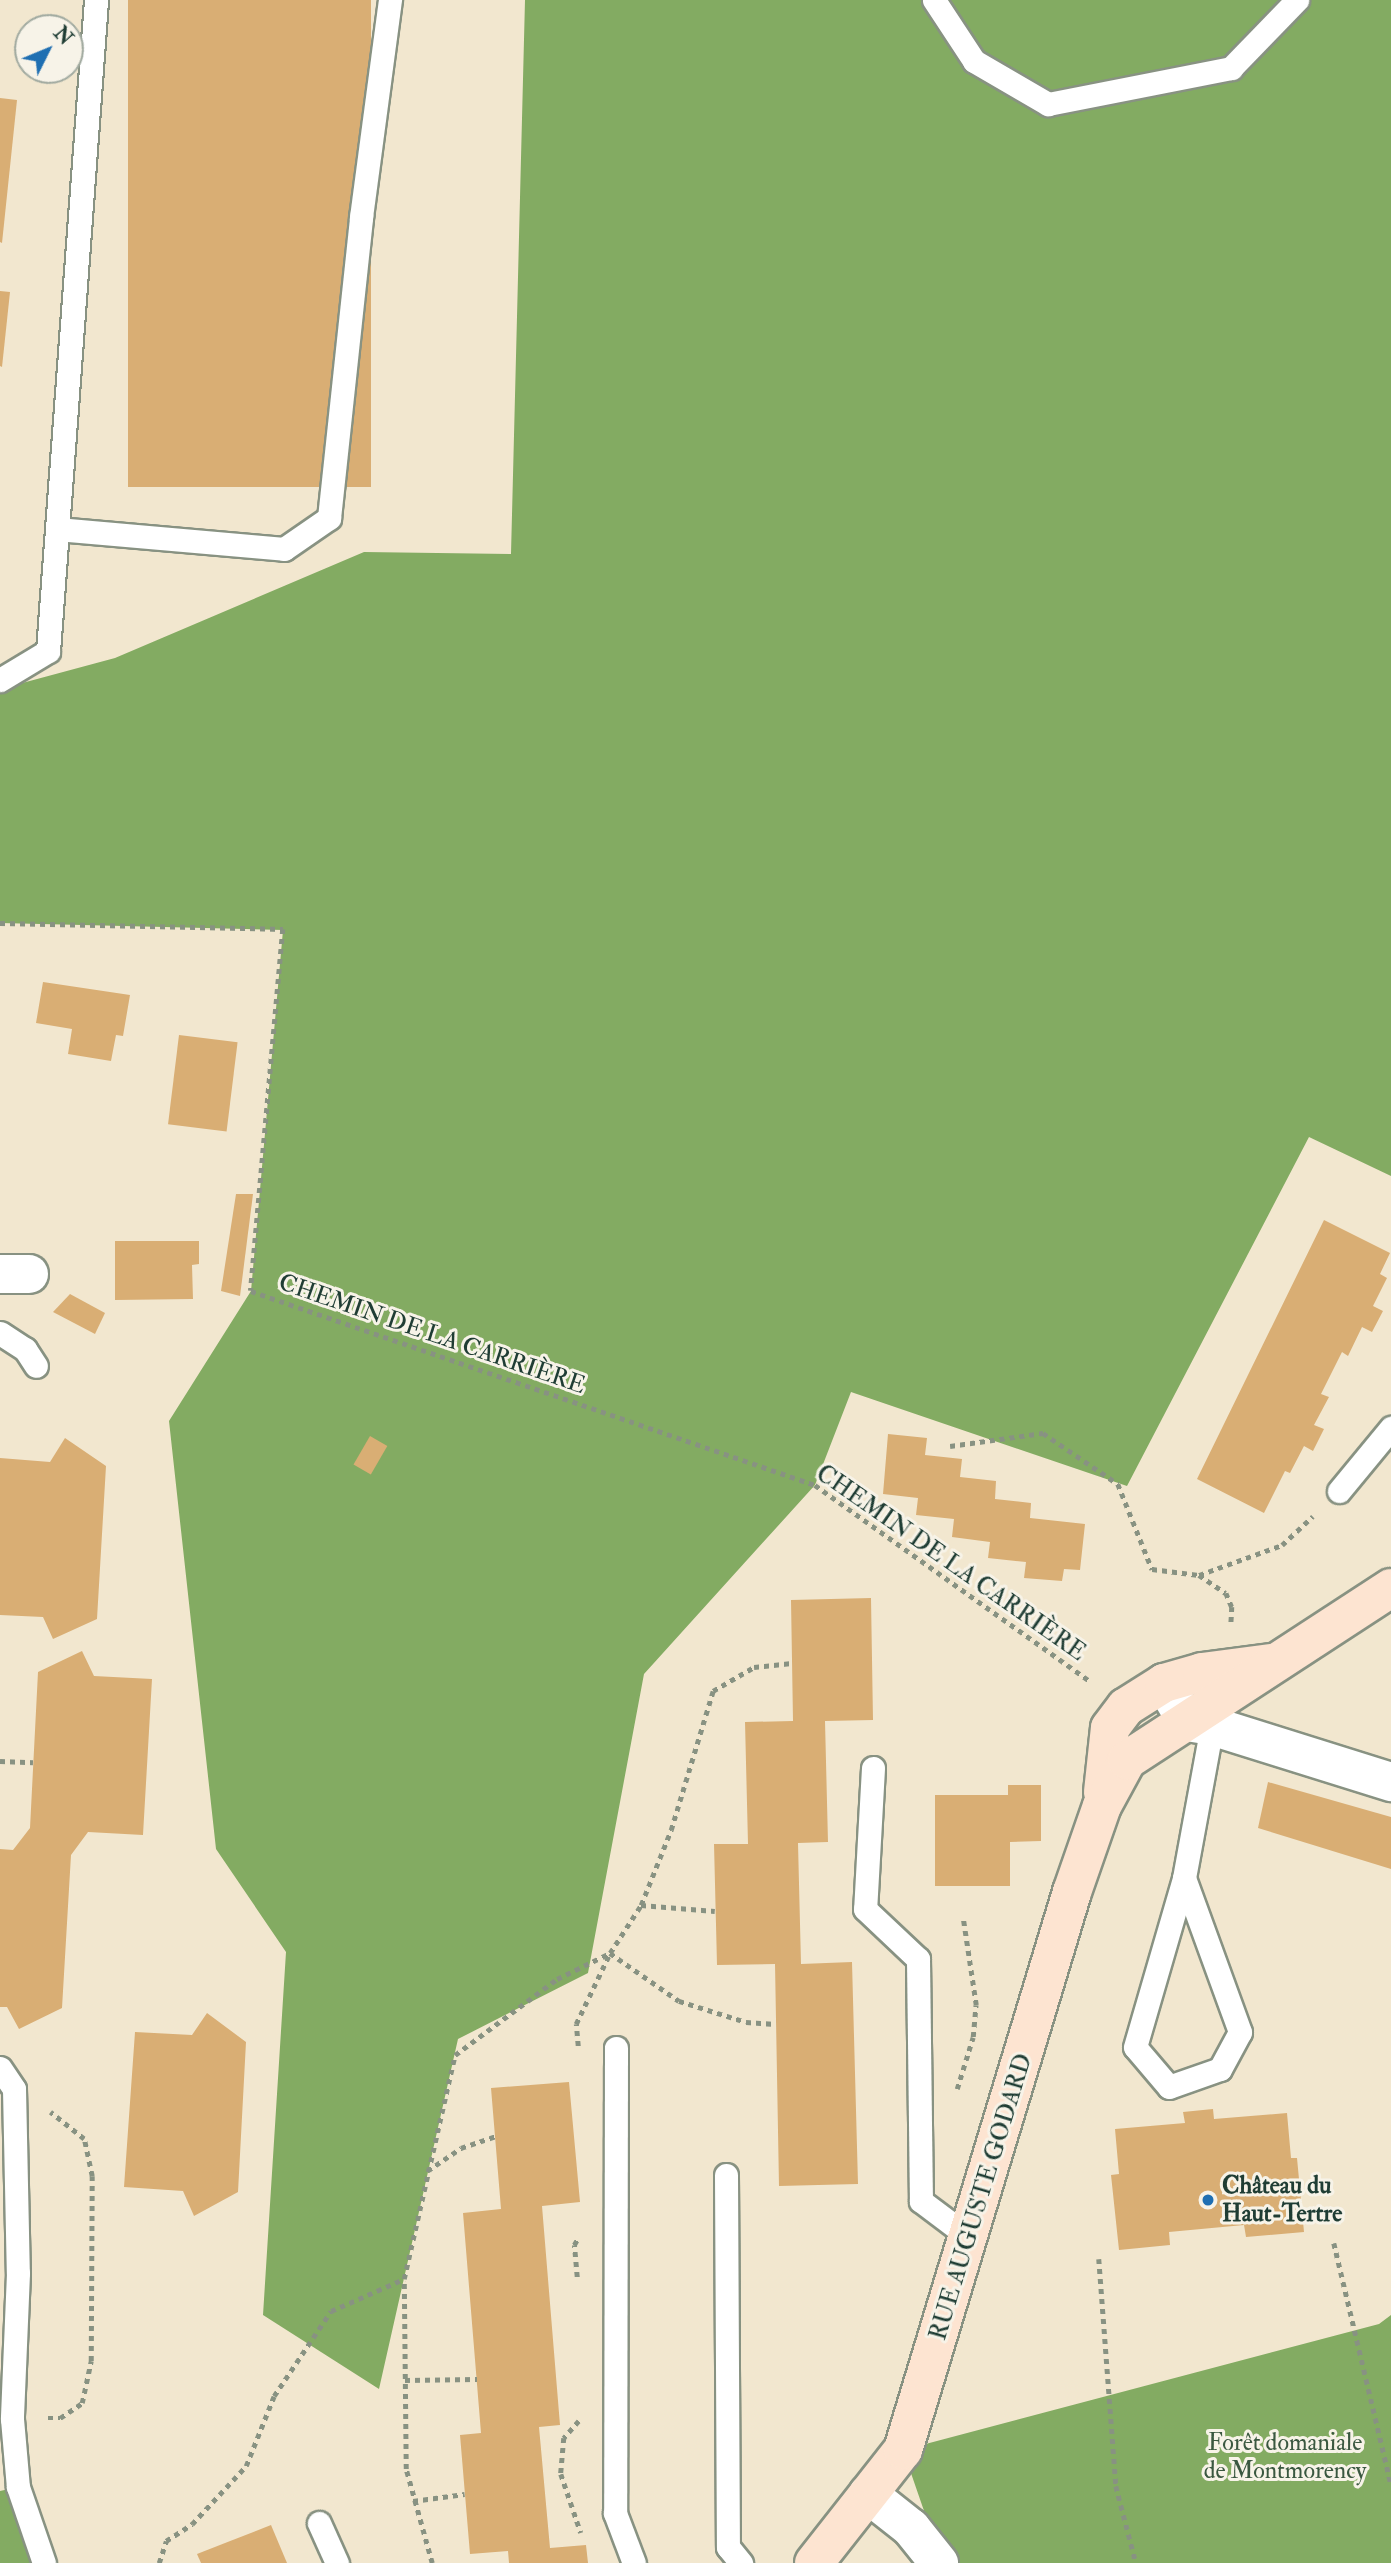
<!DOCTYPE html>
<html>
<head>
<meta charset="utf-8">
<style>
  body { margin:0 }
  #map { position:relative; width:1391px; height:2563px; overflow:hidden; background:#f2e7cf; font-family:"IM FELL Double Pica",serif }
  div>[style] { position:absolute }
  .forest>* { inset:0; background:#83ab62 }
  .building>* { inset:0; background:#d9ae74; transform-origin:0 0 }
  .path>* { height:4.5px; margin-top:-2.25px; transform-origin:0; background:repeating-linear-gradient(90deg,#889282 0 5px,transparent 0 10px) }
  .roads { filter:drop-shadow(2px 0 #889282) drop-shadow(-2px 0 #889282) drop-shadow(0 2px #889282) drop-shadow(0 -2px #889282) }
  .lane>* { height:23px; margin:-11.5px; padding:0 11.5px; transform-origin:11.5px; border-radius:11.5px; background:#fff }
  .street>* { height:38px; margin:-19px; padding:0 19px; transform-origin:19px; border-radius:19px; background:#fff }
  .secondary>* { height:38px; margin:-19px; padding:0 19px; transform-origin:19px; border-radius:19px; background:#fde4d1 }
  .dots>* { width:19px; height:19px; translate:-50% -50%; box-sizing:border-box; border:4px solid #f7f3e8; border-radius:50% }
  span { translate:-50% -50%; white-space:nowrap; text-align:center; line-height:1.15; -webkit-text-stroke:6px #f7f3e8; paint-order:stroke }
  .street-label { font-size:24px; color:#1f3d34 }
  .poi-label { font-size:24px; color:#1f3d34; font-weight:700 }
  .left { translate:0 -50%; text-align:left }
  .park-label { font-size:24px; color:#3a5840 }
  .north { position:absolute; left:14px; top:14px; width:70px; height:70px; box-sizing:border-box; background:#f7f3e8; border:2px solid #a1aaa0; border-radius:50%; rotate:47deg; font-size:19px; font-weight:700; line-height:28px; text-align:center; color:#1f3d34 }
  .north::after { content:''; display:block; margin:auto; width:24px; height:32px; background:#1f6fb2; clip-path:polygon(50% 0,100% 100%,50% 72%,0 100%) }
</style>
</head>
<body>
<div id="map">
  <div class="forest">
    <i style="clip-path:polygon(525px 0,1391px 0,1391px 1176px,1309px 1137px,1127px 1486px,851px 1392px,815px 1485px,644px 1674px,588px 1973px,458px 2039px,379px 2389px,263px 2315px,286px 1952px,216px 1849px,169px 1421px,251px 1291px,283px 930px,0 923px,0 689px,115px 658px,364px 552px,511px 554px)"></i>
    <i style="clip-path:polygon(1391px 2315px,1391px 2563px,942px 2563px,903px 2450px,1379px 2324px)"></i>
    <i style="clip-path:polygon(18px 2487px,44px 2563px,0 2563px,0 2491px)"></i>
  </div>
  <div class="building">
    <i style="left:128px;top:0;width:243px;height:487px"></i>
    <i style="clip-path:polygon(0 98px,17px 100px,2px 243px,0 242px)"></i>
    <i style="clip-path:polygon(0 291px,10px 292px,2px 367px,0 366px)"></i>
    <i style="clip-path:polygon(43px 982px,130px 995px,123px 1036px,116px 1035px,111px 1061px,68px 1054px,72px 1029px,36px 1023px)"></i>
    <i style="left:179px;top:1035px;width:59px;height:90px;rotate:7deg"></i>
    <i style="clip-path:polygon(236px 1194px,253px 1194px,240px 1296px,221px 1291px)"></i>
    <i style="clip-path:polygon(1324px 1220px,1390px 1253px,1380px 1274px,1387px 1278px,1373px 1306px,1383px 1311px,1372px 1332px,1362px 1327px,1348px 1356px,1342px 1352px,1321px 1394px,1329px 1397px,1314px 1425px,1324px 1429px,1313px 1451px,1304px 1446px,1290px 1473px,1285px 1471px,1264px 1513px,1197px 1479px)"></i>
    <i style="clip-path:polygon(115px 1241px,199px 1241px,199px 1264px,192px 1265px,193px 1299px,115px 1300px)"></i>
    <i style="clip-path:polygon(70px 1294px,105px 1313px,95px 1334px,53px 1312px)"></i>
    <i style="clip-path:polygon(888px 1434px,927px 1438px,925px 1455px,962px 1459px,960px 1477px,996px 1481px,995px 1499px,1031px 1503px,1030px 1518px,1085px 1524px,1080px 1570px,1064px 1569px,1062px 1581px,1024px 1578px,1026px 1562px,988px 1558px,990px 1542px,952px 1537px,954px 1519px,916px 1515px,918px 1498px,883px 1494px)"></i>
    <i style="left:370px;top:1436px;width:20px;height:33px;rotate:30deg"></i>
    <i style="clip-path:polygon(65px 1438px,106px 1466px,97px 1619px,53px 1639px,43px 1617px,0 1615px,0 1458px,50px 1462px)"></i>
    <i style="clip-path:polygon(871px 1598px,873px 1720px,825px 1721px,828px 1842px,798px 1843px,801px 1964px,852px 1962px,858px 2184px,779px 2186px,775px 1964px,717px 1965px,714px 1844px,748px 1844px,745px 1722px,793px 1721px,791px 1600px)"></i>
    <i style="clip-path:polygon(82px 1651px,94px 1676px,152px 1679px,143px 1835px,88px 1832px,71px 1855px,62px 2008px,19px 2029px,7px 2007px,0 2007px,0 1849px,13px 1850px,30px 1828px,38px 1672px)"></i>
    <i style="clip-path:polygon(1268px 1782px,1391px 1817px,1391px 1869px,1258px 1828px)"></i>
    <i style="clip-path:polygon(1008px 1785px,1041px 1785px,1041px 1841px,1010px 1842px,1010px 1886px,935px 1886px,935px 1795px,1008px 1795px)"></i>
    <i style="clip-path:polygon(207px 2013px,246px 2042px,238px 2192px,194px 2216px,183px 2191px,124px 2187px,135px 2032px,192px 2035px)"></i>
    <i style="clip-path:polygon(569px 2082px,580px 2202px,542px 2206px,560px 2425px,539px 2427px,550px 2548px,586px 2545px,588px 2563px,509px 2563px,508px 2551px,470px 2554px,460px 2435px,481px 2433px,463px 2213px,501px 2209px,491px 2088px)"></i>
    <i style="clip-path:polygon(1213px 2109px,1214px 2119px,1287px 2113px,1291px 2158px,1297px 2158px,1304px 2232px,1246px 2237px,1244px 2225px,1169px 2232px,1170px 2245px,1119px 2250px,1111px 2175px,1119px 2174px,1115px 2129px,1185px 2123px,1183px 2112px)"></i>
    <i style="clip-path:polygon(271px 2525px,287px 2563px,201px 2563px,197px 2554px)"></i>
  </div>
  <div class="path">
    <i style="left:0;top:923px;width:283px;rotate:1.2deg"></i>
    <i style="left:283px;top:929px;width:363px;rotate:95.1deg"></i>
    <i style="left:251px;top:1291px;width:596px;rotate:18.98deg"></i>
    <i style="left:815px;top:1485px;width:338px;rotate:35.5deg"></i>
    <i style="left:950px;top:1446px;width:94px;rotate:-8deg"></i>
    <i style="left:1043px;top:1433px;width:91px;rotate:34.2deg"></i>
    <i style="left:1118px;top:1484px;width:92px;rotate:68.2deg"></i>
    <i style="left:1152px;top:1569px;width:47px;rotate:7.3deg"></i>
    <i style="left:1199px;top:1575px;width:88px;rotate:-19.9deg"></i>
    <i style="left:1282px;top:1545px;width:42px;rotate:-43.1deg"></i>
    <i style="left:1199px;top:1575px;width:32px;rotate:34deg"></i>
    <i style="left:1226px;top:1593px;width:15px;rotate:67deg"></i>
    <i style="left:1232px;top:1607px;width:18px;rotate:93deg"></i>
    <i style="left:0;top:1761px;width:33px;rotate:2deg"></i>
    <i style="left:641px;top:1905px;width:74px;rotate:4.6deg"></i>
    <i style="left:578px;top:2046px;width:22px;rotate:-95deg"></i>
    <i style="left:576px;top:2024px;width:79px;rotate:-64.4deg"></i>
    <i style="left:610px;top:1953px;width:84px;rotate:34.8deg"></i>
    <i style="left:679px;top:2001px;width:70px;rotate:17.4deg"></i>
    <i style="left:746px;top:2022px;width:30px;rotate:4deg"></i>
    <i style="left:957px;top:2089px;width:54px;rotate:-72.9deg"></i>
    <i style="left:973px;top:2037px;width:32px;rotate:-85deg"></i>
    <i style="left:976px;top:2005px;width:88px;rotate:-98.5deg"></i>
    <i style="left:427px;top:2171px;width:41px;rotate:-34.1deg"></i>
    <i style="left:461px;top:2148px;width:36px;rotate:-19deg"></i>
    <i style="left:1334px;top:2243px;width:249px;rotate:76.7deg"></i>
    <i style="left:1099px;top:2259px;width:228px;rotate:85.7deg"></i>
    <i style="left:1116px;top:2486px;width:80px;rotate:75.4deg"></i>
    <i style="left:577px;top:2277px;width:32px;rotate:-95deg"></i>
    <i style="left:574px;top:2245px;width:8px;rotate:-60deg"></i>
    <i style="left:405px;top:2380px;width:72px;rotate:-0.8deg"></i>
    <i style="left:48px;top:2418px;width:12px"></i>
    <i style="left:60px;top:2418px;width:27px;rotate:-34deg"></i>
    <i style="left:82px;top:2403px;width:43px;rotate:-77.9deg"></i>
    <i style="left:91px;top:2361px;width:185px;rotate:-89.7deg"></i>
    <i style="left:92px;top:2176px;width:38px;rotate:-102deg"></i>
    <i style="left:84px;top:2139px;width:43px;rotate:-141.5deg"></i>
    <i style="left:579px;top:2421px;width:23px;rotate:131deg"></i>
    <i style="left:564px;top:2438px;width:36px;rotate:95deg"></i>
    <i style="left:561px;top:2474px;width:62px;rotate:71.3deg"></i>
    <i style="left:413px;top:2501px;width:52px;rotate:-7.7deg"></i>
    <i style="left:159px;top:2563px;width:23px;rotate:-72deg"></i>
    <i style="left:166px;top:2541px;width:31px;rotate:-33deg"></i>
    <i style="left:192px;top:2524px;width:79px;rotate:-47deg"></i>
    <i style="left:246px;top:2466px;width:75px;rotate:-68.2deg"></i>
    <i style="left:274px;top:2396px;width:102px;rotate:-56.2deg"></i>
    <i style="left:331px;top:2311px;width:80px;rotate:-23.7deg"></i>
    <i style="left:432px;top:2563px;width:98px;rotate:-105.5deg"></i>
    <i style="left:406px;top:2469px;width:190px;rotate:-90.6deg"></i>
    <i style="left:404px;top:2279px;width:230px;rotate:-77.2deg"></i>
    <i style="left:455px;top:2055px;width:127px;rotate:-36.7deg"></i>
    <i style="left:557px;top:1979px;width:59px;rotate:-26.1deg"></i>
    <i style="left:610px;top:1953px;width:57px;rotate:-57.1deg"></i>
    <i style="left:641px;top:1905px;width:81px;rotate:-68.2deg"></i>
    <i style="left:671px;top:1830px;width:145px;rotate:-73.2deg"></i>
    <i style="left:713px;top:1691px;width:48px;rotate:-30.3deg"></i>
    <i style="left:754px;top:1667px;width:38px;rotate:-6deg"></i>
  </div>
  <div class="roads">
    <div class="lane">
      <i style="left:934px;top:0;width:73px;rotate:56.7deg"></i>
      <i style="left:974px;top:61px;width:86px;rotate:30.2deg"></i>
      <i style="left:1048px;top:104px;width:187px;rotate:-11.1deg"></i>
      <i style="left:1231px;top:68px;width:95px;rotate:-45.9deg"></i>
      <i style="left:57px;top:529px;width:228px;rotate:5deg"></i>
      <i style="left:284px;top:549px;width:55px;rotate:-34.6deg"></i>
      <i style="left:329px;top:518px;width:303px;rotate:-83.9deg"></i>
      <i style="left:361px;top:217px;width:219px;rotate:-82.4deg"></i>
      <i style="left:0;top:680px;width:56px;rotate:-31.1deg"></i>
      <i style="left:48px;top:651px;width:653px;rotate:-85.78deg"></i>
      <i style="left:0;top:1333px;width:30px;rotate:33deg"></i>
      <i style="left:25px;top:1349px;width:20px;rotate:57deg"></i>
      <i style="left:1339px;top:1491px;width:82px;rotate:-50.5deg"></i>
      <i style="left:873px;top:1768px;width:141px;rotate:93.2deg"></i>
      <i style="left:865px;top:1909px;width:73px;rotate:43.3deg"></i>
      <i style="left:918px;top:1959px;width:242px;rotate:89.3deg"></i>
      <i style="left:921px;top:2201px;width:60px;rotate:36.9deg"></i>
      <i style="left:1184px;top:1878px;width:164px;rotate:70deg"></i>
      <i style="left:1240px;top:2032px;width:42px;rotate:118.4deg"></i>
      <i style="left:1220px;top:2069px;width:54px;rotate:160.6deg"></i>
      <i style="left:1169px;top:2087px;width:52px;rotate:-130.4deg"></i>
      <i style="left:1135px;top:2047px;width:176px;rotate:-73.8deg"></i>
      <i style="left:1184px;top:1878px;width:155px;rotate:-79.6deg"></i>
      <i style="left:616px;top:2048px;width:465px;rotate:90.1deg"></i>
      <i style="left:615px;top:2513px;width:53px;rotate:69.2deg"></i>
      <i style="left:0;top:2068px;width:25px;rotate:56deg"></i>
      <i style="left:14px;top:2089px;width:184px;rotate:88.8deg"></i>
      <i style="left:18px;top:2273px;width:146px;rotate:92.4deg"></i>
      <i style="left:12px;top:2419px;width:68px;rotate:85deg"></i>
      <i style="left:18px;top:2487px;width:80px;rotate:71.1deg"></i>
      <i style="left:726px;top:2175px;width:372px;rotate:89.7deg"></i>
      <i style="left:728px;top:2547px;width:21px;rotate:51deg"></i>
      <i style="left:319px;top:2523px;width:44px;rotate:65.8deg"></i>
    </div>
    <div class="street">
      <i style="left:0;top:1274px;width:29px"></i>
      <i style="left:1164px;top:1683px;width:45px;rotate:59.5deg"></i>
      <i style="left:1187px;top:1722px;width:25px;rotate:9deg"></i>
      <i style="left:1212px;top:1726px;width:188px;rotate:17.4deg"></i>
      <i style="left:868px;top:2494px;width:55px;rotate:38.3deg"></i>
      <i style="left:911px;top:2528px;width:45px;rotate:51.3deg"></i>
    </div>
    <div class="secondary">
      <i style="left:1103px;top:1792px;width:64px;rotate:-83.8deg"></i>
      <i style="left:1110px;top:1728px;width:26px;rotate:-53deg"></i>
      <i style="left:1126px;top:1707px;width:45px;rotate:-32.3deg"></i>
      <i style="left:1164px;top:1683px;width:40px;rotate:-16deg"></i>
      <i style="left:1202px;top:1672px;width:69px;rotate:-7.5deg"></i>
      <i style="left:814px;top:2563px;width:144px;rotate:-51.8deg"></i>
      <i style="left:903px;top:2450px;width:583px;rotate:-73.15deg"></i>
      <i style="left:1072px;top:1892px;width:91px;rotate:-70.8deg"></i>
      <i style="left:1102px;top:1806px;width:52px;rotate:-61.5deg"></i>
      <i style="left:1127px;top:1760px;width:315px;rotate:-33.1deg"></i>
    </div>
  </div>
  <div class="dots">
    <i style="left:1208px;top:2200px;background:#1f6fb2"></i>
  </div>
  <div class="street-label">
    <span style="left:432px;top:1334px;rotate:19deg">CHEMIN DE LA CARRIÈRE</span>
    <span style="left:951px;top:1563px;rotate:35deg">CHEMIN DE LA CARRIÈRE</span>
    <span style="left:981px;top:2197px;rotate:-73deg">RUE AUGUSTE GODARD</span>
  </div>
  <div class="poi-label">
    <span class="left" style="left:1222px;top:2200px">Château du<br>Haut-Tertre</span>
  </div>
  <div class="park-label">
    <span style="left:1285px;top:2457px">Forêt domaniale<br>de Montmorency</span>
  </div>
  <div class="north">N</div>
</div>
</body>
</html>
